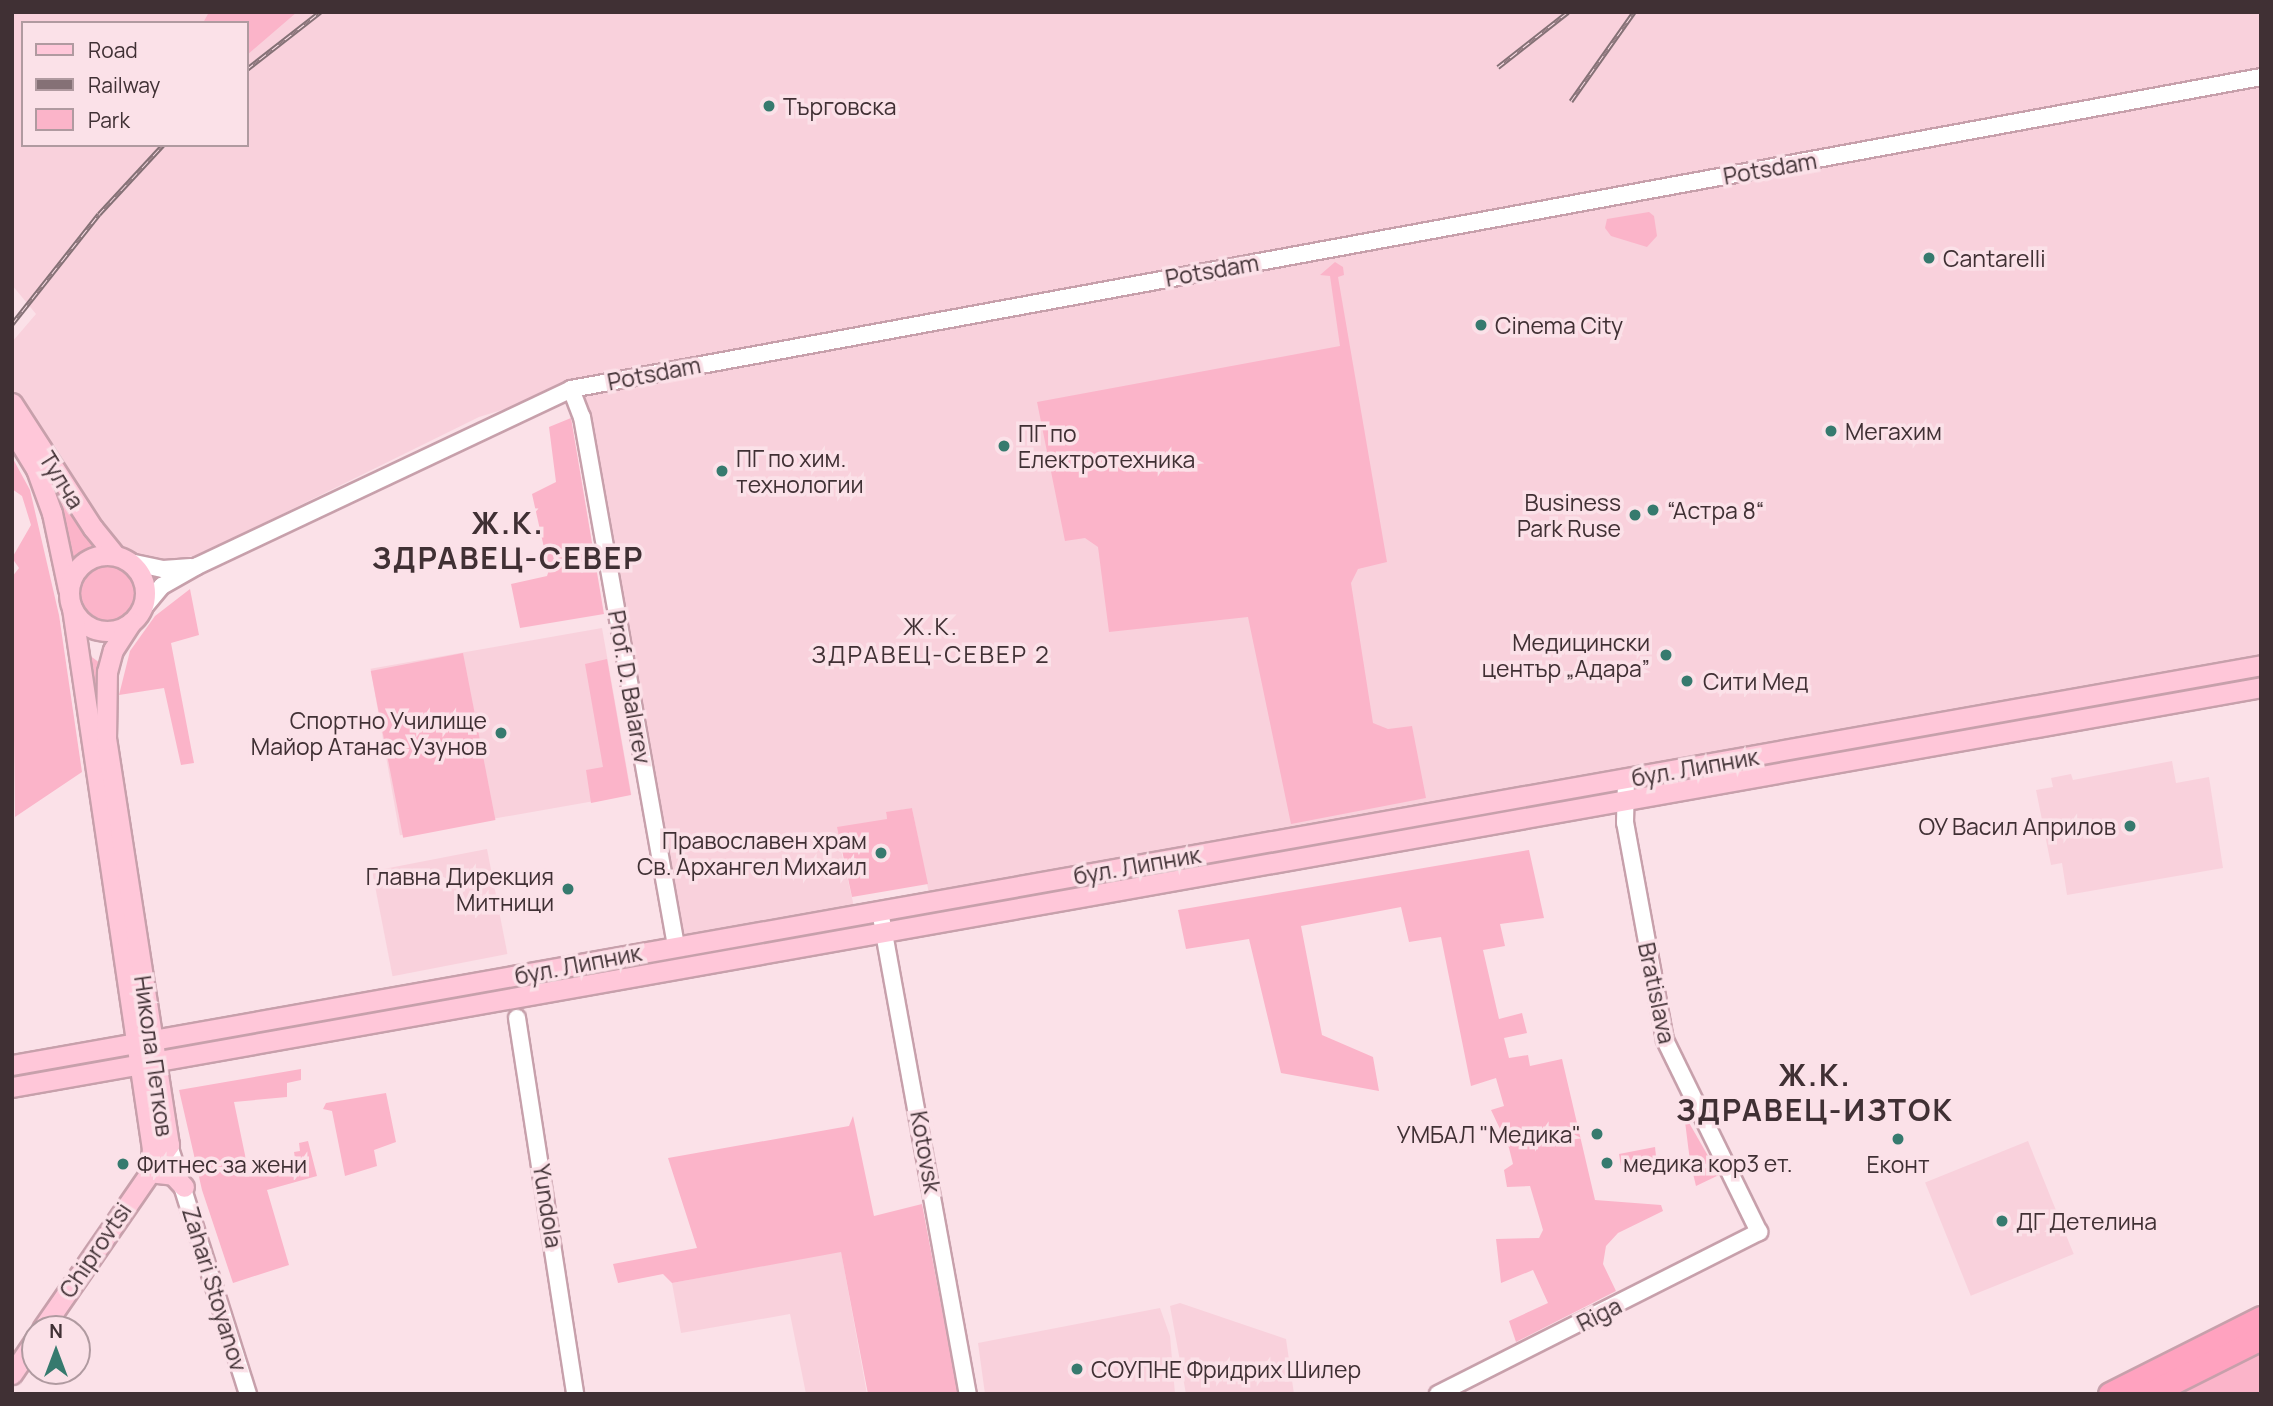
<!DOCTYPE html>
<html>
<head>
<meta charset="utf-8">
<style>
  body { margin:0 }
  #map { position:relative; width:2273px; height:1406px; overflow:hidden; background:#fbe1e8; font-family:Manrope,sans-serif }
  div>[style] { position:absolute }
  .built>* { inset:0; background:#f9d1dc; transform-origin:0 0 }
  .green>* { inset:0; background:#fbb4c9; transform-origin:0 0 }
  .round { border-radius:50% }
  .roads { filter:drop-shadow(2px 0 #c7a0ab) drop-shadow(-2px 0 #c7a0ab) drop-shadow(0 2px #c7a0ab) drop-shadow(0 -2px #c7a0ab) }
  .minor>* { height:16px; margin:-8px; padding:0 8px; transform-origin:8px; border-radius:8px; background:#fff }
  .major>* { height:19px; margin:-9.5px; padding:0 9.5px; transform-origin:9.5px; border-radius:9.5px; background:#ffc7d9 }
  .major>.ring { margin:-9.5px; padding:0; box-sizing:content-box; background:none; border:19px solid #ffc7d9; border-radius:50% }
  .highway>* { height:23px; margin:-11.5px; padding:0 11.5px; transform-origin:11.5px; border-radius:11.5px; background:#ffa2bf }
  .rail>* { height:5px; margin-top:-2.5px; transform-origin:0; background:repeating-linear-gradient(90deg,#fbe1e8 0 8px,#857176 0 16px); box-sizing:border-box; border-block:2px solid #857176 }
  .dots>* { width:19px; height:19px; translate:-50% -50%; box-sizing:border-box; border:4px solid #fbe1e8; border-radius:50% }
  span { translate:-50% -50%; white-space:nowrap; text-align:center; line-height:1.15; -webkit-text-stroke:7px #fbe1e8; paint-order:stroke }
  .poi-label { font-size:23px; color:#403034 }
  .left { translate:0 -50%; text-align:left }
  .right { translate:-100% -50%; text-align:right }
  .street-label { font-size:23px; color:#403034 }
  .neighbourhood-label { font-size:24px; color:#403034; letter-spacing:2px }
  .district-label { font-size:30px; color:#403034; font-weight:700; letter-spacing:2px }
  .frame { position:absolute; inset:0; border:14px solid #403034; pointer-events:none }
  .legend { position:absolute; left:21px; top:21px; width:228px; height:126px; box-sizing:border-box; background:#fbe1e8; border:2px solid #b09aa0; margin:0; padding:9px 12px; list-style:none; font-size:21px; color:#403034 }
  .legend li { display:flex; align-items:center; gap:14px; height:35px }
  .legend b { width:35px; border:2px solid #b09aa0 }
  .north { position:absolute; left:21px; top:1315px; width:70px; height:70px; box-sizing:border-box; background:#fbe1e8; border:2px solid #b09aa0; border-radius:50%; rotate:0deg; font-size:19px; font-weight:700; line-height:28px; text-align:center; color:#403034 }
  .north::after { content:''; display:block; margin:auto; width:24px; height:32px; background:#367a6e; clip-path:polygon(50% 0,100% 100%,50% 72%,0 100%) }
</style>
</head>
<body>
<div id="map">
  <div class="built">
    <i style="clip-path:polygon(evenodd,12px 12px,2261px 12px,2261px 676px,933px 914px,912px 808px,886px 813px,887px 819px,841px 850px,858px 924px,675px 959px,571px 389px,479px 417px,199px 555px,165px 561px,133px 555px,117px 546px,12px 389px,12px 342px,36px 314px,12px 285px,12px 12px,23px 23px,247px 23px,247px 145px,23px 145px,23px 23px)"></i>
    <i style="left:602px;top:628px;width:169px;height:235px;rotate:80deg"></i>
    <i style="clip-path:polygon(2172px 761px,2176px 783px,2209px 777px,2223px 868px,2067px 895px,2062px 863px,2051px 865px,2036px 790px,2053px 787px,2051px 778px,2071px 774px,2073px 780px)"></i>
    <i style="left:487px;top:849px;width:107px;height:117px;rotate:79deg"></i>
    <i style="left:2028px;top:1141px;width:122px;height:111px;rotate:68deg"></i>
    <i style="clip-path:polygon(841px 1251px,867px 1394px,806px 1394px,790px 1314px,681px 1333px,672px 1283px)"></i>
    <i style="clip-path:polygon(1180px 1303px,1286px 1339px,1294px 1394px,1186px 1394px,1170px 1306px)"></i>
    <i style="clip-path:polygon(1160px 1308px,1170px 1336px,1175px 1394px,985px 1394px,978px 1343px)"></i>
  </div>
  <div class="green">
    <i style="clip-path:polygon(209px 12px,297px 12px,247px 55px,247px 23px,203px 23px)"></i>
    <i style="clip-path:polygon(1649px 212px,1654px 216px,1657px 236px,1647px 247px,1611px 236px,1605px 228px,1607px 219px)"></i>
    <i style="clip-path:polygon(1335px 262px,1343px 267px,1344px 275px,1338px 277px,1387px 562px,1358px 569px,1351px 583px,1373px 723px,1388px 729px,1412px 726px,1426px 798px,1291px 824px,1248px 617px,1109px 632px,1098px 547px,1085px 538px,1065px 541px,1037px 402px,1340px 346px,1330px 276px,1320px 275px)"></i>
    <i style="clip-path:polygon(571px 418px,604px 614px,520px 628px,511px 584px,547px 576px,549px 570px,532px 494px,556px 482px,549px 427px)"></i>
    <i style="clip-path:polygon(12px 457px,30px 490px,59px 615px,82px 772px,15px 817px,12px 577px,19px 568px,12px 558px,31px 525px,22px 496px,12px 489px)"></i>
    <i style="clip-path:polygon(43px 468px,100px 547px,71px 563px,61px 514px)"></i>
    <i class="round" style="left:77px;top:561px;width:60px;height:60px"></i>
    <i style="clip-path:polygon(190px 589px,199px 635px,171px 643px,194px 763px,181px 765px,164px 688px,119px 695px,130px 651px,155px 616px)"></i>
    <i style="left:463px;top:653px;width:170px;height:94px;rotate:79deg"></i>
    <i style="clip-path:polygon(89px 655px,100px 663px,96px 707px)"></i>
    <i style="clip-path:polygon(607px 659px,631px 795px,591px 803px,586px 770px,603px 767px,585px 664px)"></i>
    <i style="clip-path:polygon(912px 808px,928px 884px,852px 897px,837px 827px,887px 819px,886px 812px)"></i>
    <i style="clip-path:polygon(1529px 850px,1544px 918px,1500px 924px,1505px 946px,1483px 950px,1499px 1019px,1522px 1013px,1527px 1033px,1504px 1038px,1509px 1058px,1528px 1055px,1530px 1066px,1562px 1059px,1595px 1200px,1661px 1205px,1663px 1211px,1618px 1233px,1606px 1246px,1603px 1264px,1616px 1291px,1516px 1342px,1509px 1321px,1548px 1303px,1533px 1270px,1501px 1283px,1496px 1239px,1539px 1238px,1543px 1230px,1530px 1186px,1507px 1187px,1504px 1170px,1513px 1164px,1509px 1148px,1491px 1110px,1504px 1106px,1496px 1078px,1471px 1086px,1441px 937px,1409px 942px,1401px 907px,1301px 926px,1322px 1035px,1373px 1057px,1379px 1091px,1281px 1073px,1249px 939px,1186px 949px,1178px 910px)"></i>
    <i style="clip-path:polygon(301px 1069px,301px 1080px,287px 1083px,287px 1097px,234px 1102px,249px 1174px,296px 1164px,294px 1152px,300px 1151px,299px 1143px,308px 1141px,317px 1176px,267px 1190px,289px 1265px,233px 1283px,202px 1190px,179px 1090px)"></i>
    <i style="clip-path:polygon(386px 1093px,396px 1142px,374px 1150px,377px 1166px,345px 1176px,332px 1111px,323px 1109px,326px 1103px)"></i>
    <i style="clip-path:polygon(1684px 1114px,1719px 1175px,1696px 1186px,1690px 1161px)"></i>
    <i style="clip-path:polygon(853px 1116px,874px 1216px,922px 1204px,958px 1394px,868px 1394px,841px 1252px,672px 1283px,663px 1274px,618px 1283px,613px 1264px,697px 1248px,668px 1158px,849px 1126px)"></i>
    <i style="clip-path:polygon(1655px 1147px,1658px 1174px,1621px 1166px,1619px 1154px)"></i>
    <i style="clip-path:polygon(2261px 1352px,2261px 1394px,2178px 1394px)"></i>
  </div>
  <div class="roads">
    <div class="minor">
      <i style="left:571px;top:389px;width:30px;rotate:69deg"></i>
      <i style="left:582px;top:417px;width:537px;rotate:79.92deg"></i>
      <i style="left:130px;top:562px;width:34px;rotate:12deg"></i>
      <i style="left:163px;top:569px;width:28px;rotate:-4deg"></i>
      <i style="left:141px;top:611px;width:33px;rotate:-50deg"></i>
      <i style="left:162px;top:586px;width:40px;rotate:-29.7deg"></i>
      <i style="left:197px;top:566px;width:414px;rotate:-25.3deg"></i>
      <i style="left:571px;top:389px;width:1719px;rotate:-10.46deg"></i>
      <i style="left:880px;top:911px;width:491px;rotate:79.7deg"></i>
      <i style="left:517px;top:1018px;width:380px;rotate:81.2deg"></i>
      <i style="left:169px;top:1145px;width:261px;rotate:72.4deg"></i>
      <i style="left:1438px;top:1394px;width:360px;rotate:-26.8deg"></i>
      <i style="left:1759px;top:1232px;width:214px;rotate:-116.1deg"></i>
      <i style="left:1665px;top:1040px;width:221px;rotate:-100.4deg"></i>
      <i style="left:1625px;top:823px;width:44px;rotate:-88.7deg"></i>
    </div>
    <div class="major">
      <i style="left:12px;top:403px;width:149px;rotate:57.1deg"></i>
      <i style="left:93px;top:528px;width:35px;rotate:51deg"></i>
      <i style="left:12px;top:430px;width:46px;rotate:58.4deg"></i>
      <i style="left:36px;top:469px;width:47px;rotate:70deg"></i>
      <i style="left:52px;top:513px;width:78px;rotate:78.1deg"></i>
      <i class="ring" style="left:69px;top:555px;width:57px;height:57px"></i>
      <i style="left:72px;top:608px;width:547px;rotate:81.59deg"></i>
      <i style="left:152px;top:1149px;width:23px;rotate:97deg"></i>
      <i style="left:12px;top:1065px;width:2284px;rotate:-10.08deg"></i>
      <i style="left:12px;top:1087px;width:2284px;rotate:-10.08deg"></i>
      <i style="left:149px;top:1172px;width:24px;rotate:7deg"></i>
      <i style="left:173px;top:1175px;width:16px;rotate:47deg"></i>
      <i style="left:42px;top:1329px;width:224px;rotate:-55.4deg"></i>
      <i style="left:169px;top:1145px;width:410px;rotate:-98.8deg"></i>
      <i style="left:106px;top:740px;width:68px;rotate:-89.2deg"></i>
      <i style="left:107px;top:672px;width:23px;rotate:-75deg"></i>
      <i style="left:113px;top:650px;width:33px;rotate:-57deg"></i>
      <i style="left:12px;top:1374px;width:41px;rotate:-55.9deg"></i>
    </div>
    <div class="highway">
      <i style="left:2110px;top:1394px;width:169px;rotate:-26.7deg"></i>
      <i style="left:2149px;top:1394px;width:125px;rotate:-26.6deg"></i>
    </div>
  </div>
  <div class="rail">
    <i style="left:1498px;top:67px;width:89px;rotate:-38.2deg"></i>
    <i style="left:247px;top:69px;width:93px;rotate:-38deg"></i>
    <i style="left:1571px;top:101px;width:109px;rotate:-54.7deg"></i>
    <i style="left:12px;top:324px;width:140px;rotate:-51.7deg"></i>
    <i style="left:99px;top:214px;width:94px;rotate:-47.2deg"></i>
  </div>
  <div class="dots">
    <i style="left:769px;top:106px;background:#367a6e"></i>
    <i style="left:1929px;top:258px;background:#367a6e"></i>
    <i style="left:1481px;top:325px;background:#367a6e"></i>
    <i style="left:1831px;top:431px;background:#367a6e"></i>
    <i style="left:1004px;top:446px;background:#367a6e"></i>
    <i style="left:722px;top:471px;background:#367a6e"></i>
    <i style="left:1653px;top:510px;background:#367a6e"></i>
    <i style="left:1635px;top:515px;background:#367a6e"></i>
    <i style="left:1666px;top:655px;background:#367a6e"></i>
    <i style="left:1687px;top:681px;background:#367a6e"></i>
    <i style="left:501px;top:733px;background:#367a6e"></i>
    <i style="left:2130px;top:826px;background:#367a6e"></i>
    <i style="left:881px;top:853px;background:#367a6e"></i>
    <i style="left:568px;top:889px;background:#367a6e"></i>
    <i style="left:1597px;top:1134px;background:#367a6e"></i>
    <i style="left:1898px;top:1139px;background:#367a6e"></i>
    <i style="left:1607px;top:1163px;background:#367a6e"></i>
    <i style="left:123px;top:1164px;background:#367a6e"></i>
    <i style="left:2002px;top:1221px;background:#367a6e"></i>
    <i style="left:1077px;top:1369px;background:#367a6e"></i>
  </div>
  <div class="poi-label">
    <span class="left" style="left:783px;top:106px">Търговска</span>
    <span class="left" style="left:1943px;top:258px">Cantarelli</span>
    <span class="left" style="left:1495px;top:325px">Cinema City</span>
    <span class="left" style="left:1845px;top:431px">Мегахим</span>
    <span class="left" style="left:1018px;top:446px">ПГ по<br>Електротехника</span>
    <span class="left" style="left:736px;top:471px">ПГ по хим.<br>технологии</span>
    <span class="right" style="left:1621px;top:515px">Business<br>Park Ruse</span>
    <span class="left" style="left:1667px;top:510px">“Астра 8“</span>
    <span class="right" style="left:1650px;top:655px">Медицински<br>център „Адара”</span>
    <span class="left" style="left:1703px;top:681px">Сити Мед</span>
    <span class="right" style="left:487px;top:733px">Спортно Училище<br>Майор Атанас Узунов</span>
    <span class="right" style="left:2116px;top:826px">ОУ Васил Априлов</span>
    <span class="right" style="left:867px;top:853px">Православен храм<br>Св. Архангел Михаил</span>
    <span class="right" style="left:554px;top:889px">Главна Дирекция<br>Митници</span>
    <span class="right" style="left:1581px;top:1134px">УМБАЛ "Медика"</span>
    <span class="left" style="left:1623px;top:1163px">медика кор3 ет.</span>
    <span class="left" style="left:137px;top:1164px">Фитнес за жени</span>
    <span style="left:1898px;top:1164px">Еконт</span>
    <span class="left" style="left:2016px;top:1221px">ДГ Детелина</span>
    <span class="left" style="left:1091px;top:1369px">СОУПНЕ Фридрих Шилер</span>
  </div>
  <div class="street-label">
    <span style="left:1770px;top:168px;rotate:-10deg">Potsdam</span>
    <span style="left:1212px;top:270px;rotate:-10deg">Potsdam</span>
    <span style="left:654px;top:373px;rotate:-11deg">Potsdam</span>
    <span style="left:62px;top:480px;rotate:58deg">Тулча</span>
    <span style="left:630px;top:687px;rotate:80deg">Prof. D. Balarev</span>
    <span style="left:1695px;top:767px;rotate:-10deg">бул. Липник</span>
    <span style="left:1137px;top:865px;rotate:-10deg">бул. Липник</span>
    <span style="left:578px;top:964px;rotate:-11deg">бул. Липник</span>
    <span style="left:1657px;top:993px;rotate:78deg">Bratislava</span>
    <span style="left:154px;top:1056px;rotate:82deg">Никола Петков</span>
    <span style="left:926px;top:1152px;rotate:80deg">Kotovsk</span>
    <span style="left:548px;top:1206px;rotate:81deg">Yundola</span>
    <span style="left:95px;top:1250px;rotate:-56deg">Chiprovtsi</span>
    <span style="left:215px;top:1289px;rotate:73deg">Zahari Stoyanov</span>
    <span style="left:1599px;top:1314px;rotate:-27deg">Riga</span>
  </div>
  <div class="neighbourhood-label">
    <span style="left:931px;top:640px">Ж.К.<br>ЗДРАВЕЦ-СЕВЕР 2</span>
  </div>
  <div class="district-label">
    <span style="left:508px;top:540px">Ж.К.<br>ЗДРАВЕЦ-СЕВЕР</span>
    <span style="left:1815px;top:1092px">Ж.К.<br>ЗДРАВЕЦ-ИЗТОК</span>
  </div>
  <div class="frame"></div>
  <ul class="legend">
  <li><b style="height:9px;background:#ffc7d9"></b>Road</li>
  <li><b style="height:9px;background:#857176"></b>Railway</li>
  <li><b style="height:19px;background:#fbb4c9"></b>Park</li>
  </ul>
  <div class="north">N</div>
</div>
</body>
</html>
